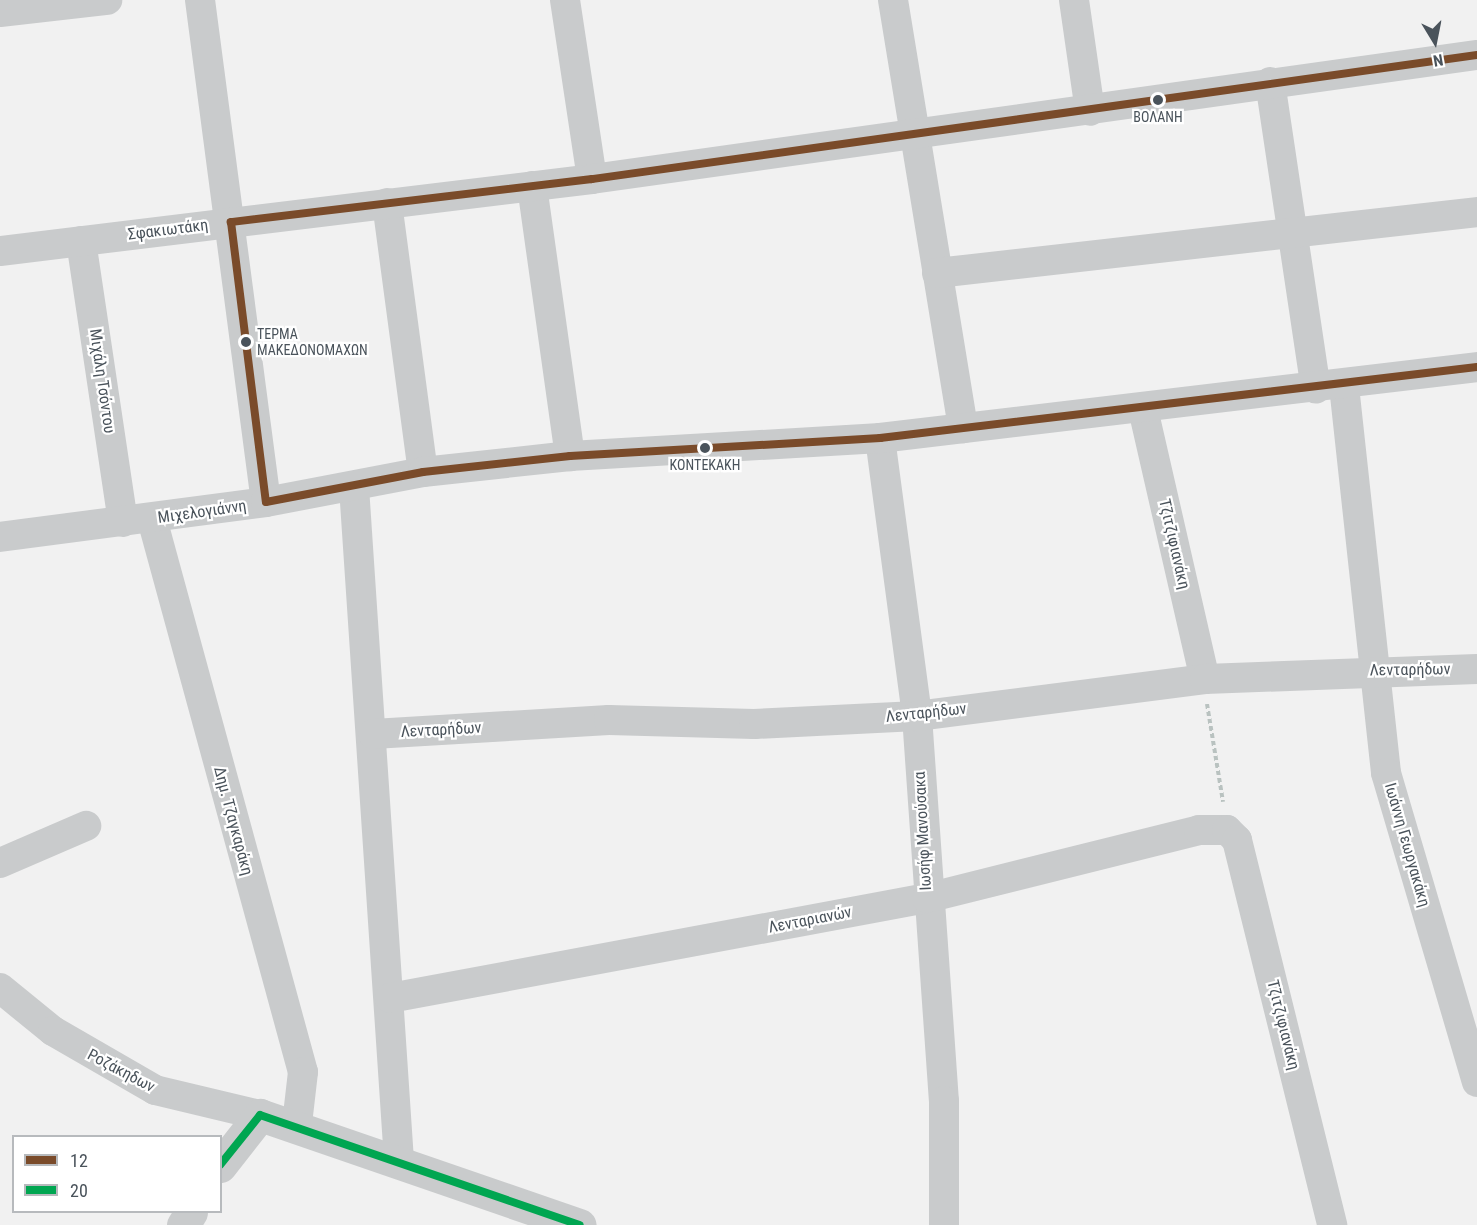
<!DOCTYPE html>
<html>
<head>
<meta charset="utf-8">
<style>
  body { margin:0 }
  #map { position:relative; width:1477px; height:1225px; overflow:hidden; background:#f1f1f1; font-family:"Roboto Condensed",sans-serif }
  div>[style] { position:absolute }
  .path>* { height:4px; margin-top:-2px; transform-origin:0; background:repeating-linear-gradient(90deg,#b9c2c0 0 4.5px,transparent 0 7.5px) }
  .minor>* { height:30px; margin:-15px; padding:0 15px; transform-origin:15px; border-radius:15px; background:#c9cbcc }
  .tertiary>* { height:33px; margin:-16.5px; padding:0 16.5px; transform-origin:16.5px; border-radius:16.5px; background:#c9cbcc }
  .bus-1>* { height:8px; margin:-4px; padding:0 4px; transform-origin:4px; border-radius:4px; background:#7a4b2a }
  .bus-2>* { height:8px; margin:-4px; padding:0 4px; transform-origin:4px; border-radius:4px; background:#00a651 }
  .dots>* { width:16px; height:16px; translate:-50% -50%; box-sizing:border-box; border:3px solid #fff; border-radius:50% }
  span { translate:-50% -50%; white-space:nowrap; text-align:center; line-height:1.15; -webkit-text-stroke:4.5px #fff; paint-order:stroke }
  .bus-label { font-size:14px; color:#4a535b }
  .left { translate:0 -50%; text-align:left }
  .street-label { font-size:16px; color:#4a535b }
  .legend { position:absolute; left:12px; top:1135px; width:210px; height:78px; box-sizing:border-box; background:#fff; border:2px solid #b7babd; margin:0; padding:8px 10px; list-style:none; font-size:18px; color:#4a535b }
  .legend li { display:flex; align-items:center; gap:12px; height:30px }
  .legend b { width:30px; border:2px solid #b7babd }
  .north { position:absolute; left:1405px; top:12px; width:60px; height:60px; -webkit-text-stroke:4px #fff; paint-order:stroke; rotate:170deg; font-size:16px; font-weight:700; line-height:24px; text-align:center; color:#4a535b }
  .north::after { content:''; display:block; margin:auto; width:21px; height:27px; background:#4a535b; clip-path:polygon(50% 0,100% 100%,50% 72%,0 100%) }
</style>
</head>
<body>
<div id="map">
  <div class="path">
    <i style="left:1207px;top:704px;width:99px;rotate:80.7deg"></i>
  </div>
  <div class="minor">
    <i style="left:200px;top:0;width:506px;rotate:82.51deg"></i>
    <i style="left:565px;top:0;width:181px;rotate:81.4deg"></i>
    <i style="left:893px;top:0;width:434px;rotate:80.7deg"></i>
    <i style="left:1074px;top:0;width:112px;rotate:81.8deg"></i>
    <i style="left:0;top:12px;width:108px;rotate:-6.4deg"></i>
    <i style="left:1270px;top:82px;width:310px;rotate:81.5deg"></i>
    <i style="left:532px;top:186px;width:273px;rotate:82deg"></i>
    <i style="left:387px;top:203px;width:271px;rotate:82.4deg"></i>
    <i style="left:81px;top:241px;width:284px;rotate:81.5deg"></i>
    <i style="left:0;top:251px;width:596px;rotate:-6.93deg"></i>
    <i style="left:592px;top:179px;width:894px;rotate:-7.98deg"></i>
    <i style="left:937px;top:273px;width:543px;rotate:-6.44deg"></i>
    <i style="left:1344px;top:386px;width:389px;rotate:83.8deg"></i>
    <i style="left:1386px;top:773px;width:322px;rotate:73.6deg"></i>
    <i style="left:1143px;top:409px;width:277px;rotate:77.1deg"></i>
    <i style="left:880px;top:438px;width:280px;rotate:82.4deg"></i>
    <i style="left:917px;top:716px;width:386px;rotate:86deg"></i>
    <i style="left:944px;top:1101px;width:124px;rotate:90deg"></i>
    <i style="left:354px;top:487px;width:676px;rotate:86.18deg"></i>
    <i style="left:152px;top:519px;width:573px;rotate:74.73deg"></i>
    <i style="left:303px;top:1072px;width:52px;rotate:96.6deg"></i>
    <i style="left:0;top:537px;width:268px;rotate:-7.5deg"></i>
    <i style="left:266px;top:502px;width:160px;rotate:-10.8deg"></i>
    <i style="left:423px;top:472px;width:148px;rotate:-6.2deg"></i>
    <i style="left:570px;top:456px;width:311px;rotate:-3.3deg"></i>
    <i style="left:880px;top:438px;width:601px;rotate:-6.78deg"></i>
    <i style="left:373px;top:734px;width:236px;rotate:-3.4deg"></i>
    <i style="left:609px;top:720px;width:145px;rotate:1.6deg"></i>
    <i style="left:754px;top:724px;width:163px;rotate:-2.8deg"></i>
    <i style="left:917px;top:716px;width:290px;rotate:-7.3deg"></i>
    <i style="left:1205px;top:679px;width:272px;rotate:-2.1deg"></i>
    <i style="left:0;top:863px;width:94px;rotate:-23.3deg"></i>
    <i style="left:0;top:988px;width:68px;rotate:39.1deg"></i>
    <i style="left:53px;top:1031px;width:118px;rotate:30deg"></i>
    <i style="left:155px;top:1090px;width:108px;rotate:13.4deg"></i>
    <i style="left:390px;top:998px;width:546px;rotate:-10.55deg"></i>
    <i style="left:927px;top:898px;width:280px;rotate:-14deg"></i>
    <i style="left:1199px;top:830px;width:28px"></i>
    <i style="left:1227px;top:830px;width:14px;rotate:45deg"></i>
    <i style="left:1237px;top:840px;width:397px;rotate:76.1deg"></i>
  </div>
  <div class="tertiary">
    <i style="left:220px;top:1166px;width:65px;rotate:-51.9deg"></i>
    <i style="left:260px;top:1115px;width:338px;rotate:19deg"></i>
    <i style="left:183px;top:1225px;width:15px;rotate:-58deg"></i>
  </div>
  <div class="bus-1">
    <i style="left:1477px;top:55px;width:894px;rotate:172.02deg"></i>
    <i style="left:592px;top:179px;width:364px;rotate:173.2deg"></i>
    <i style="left:231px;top:222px;width:282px;rotate:82.9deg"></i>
    <i style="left:266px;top:502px;width:160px;rotate:-10.8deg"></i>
    <i style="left:423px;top:472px;width:148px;rotate:-6.2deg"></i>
    <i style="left:570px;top:456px;width:311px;rotate:-3.3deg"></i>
    <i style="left:880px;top:438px;width:601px;rotate:-6.78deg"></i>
  </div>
  <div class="bus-2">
    <i style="left:220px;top:1165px;width:64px;rotate:-51.3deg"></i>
    <i style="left:260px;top:1115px;width:338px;rotate:19deg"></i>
  </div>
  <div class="dots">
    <i style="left:1158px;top:100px;background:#4a535b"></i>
    <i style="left:246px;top:342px;background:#4a535b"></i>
    <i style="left:705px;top:448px;background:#4a535b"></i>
  </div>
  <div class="bus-label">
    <span style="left:1158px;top:117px">ΒΟΛΑΝΗ</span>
    <span class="left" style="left:257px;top:342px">ΤΕΡΜΑ<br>ΜΑΚΕΔΟΝΟΜΑΧΩΝ</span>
    <span style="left:705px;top:465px">ΚΟΝΤΕΚΑΚΗ</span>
  </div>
  <div class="street-label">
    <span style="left:168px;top:230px;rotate:-7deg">Σφακιωτάκη</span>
    <span style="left:102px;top:381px;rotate:82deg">Μιχάλη Τσόντου</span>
    <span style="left:202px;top:512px;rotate:-8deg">Μιχελογιάννη</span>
    <span style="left:1174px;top:544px;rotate:77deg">Τζιτζιφιανάκη</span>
    <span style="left:1410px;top:670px;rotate:-1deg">Λενταρήδων</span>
    <span style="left:926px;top:713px;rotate:-6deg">Λενταρήδων</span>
    <span style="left:441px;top:730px;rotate:-3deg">Λενταρήδων</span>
    <span style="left:233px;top:821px;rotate:75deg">Δημ. Τζαγκαράκη</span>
    <span style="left:923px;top:831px;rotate:-93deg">Ιωσήφ Μανούσακα</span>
    <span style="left:1407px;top:845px;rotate:74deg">Ιωάννη Γεωργακάκη</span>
    <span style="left:810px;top:920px;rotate:-11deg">Λενταριανών</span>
    <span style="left:1283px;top:1025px;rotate:76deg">Τζιτζιφιανάκη</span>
    <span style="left:121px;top:1071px;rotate:28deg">Ροζάκηδων</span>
  </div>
  <ul class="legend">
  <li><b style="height:8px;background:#7a4b2a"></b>12</li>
  <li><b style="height:8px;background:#00a651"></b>20</li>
  </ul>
  <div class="north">N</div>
</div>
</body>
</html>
